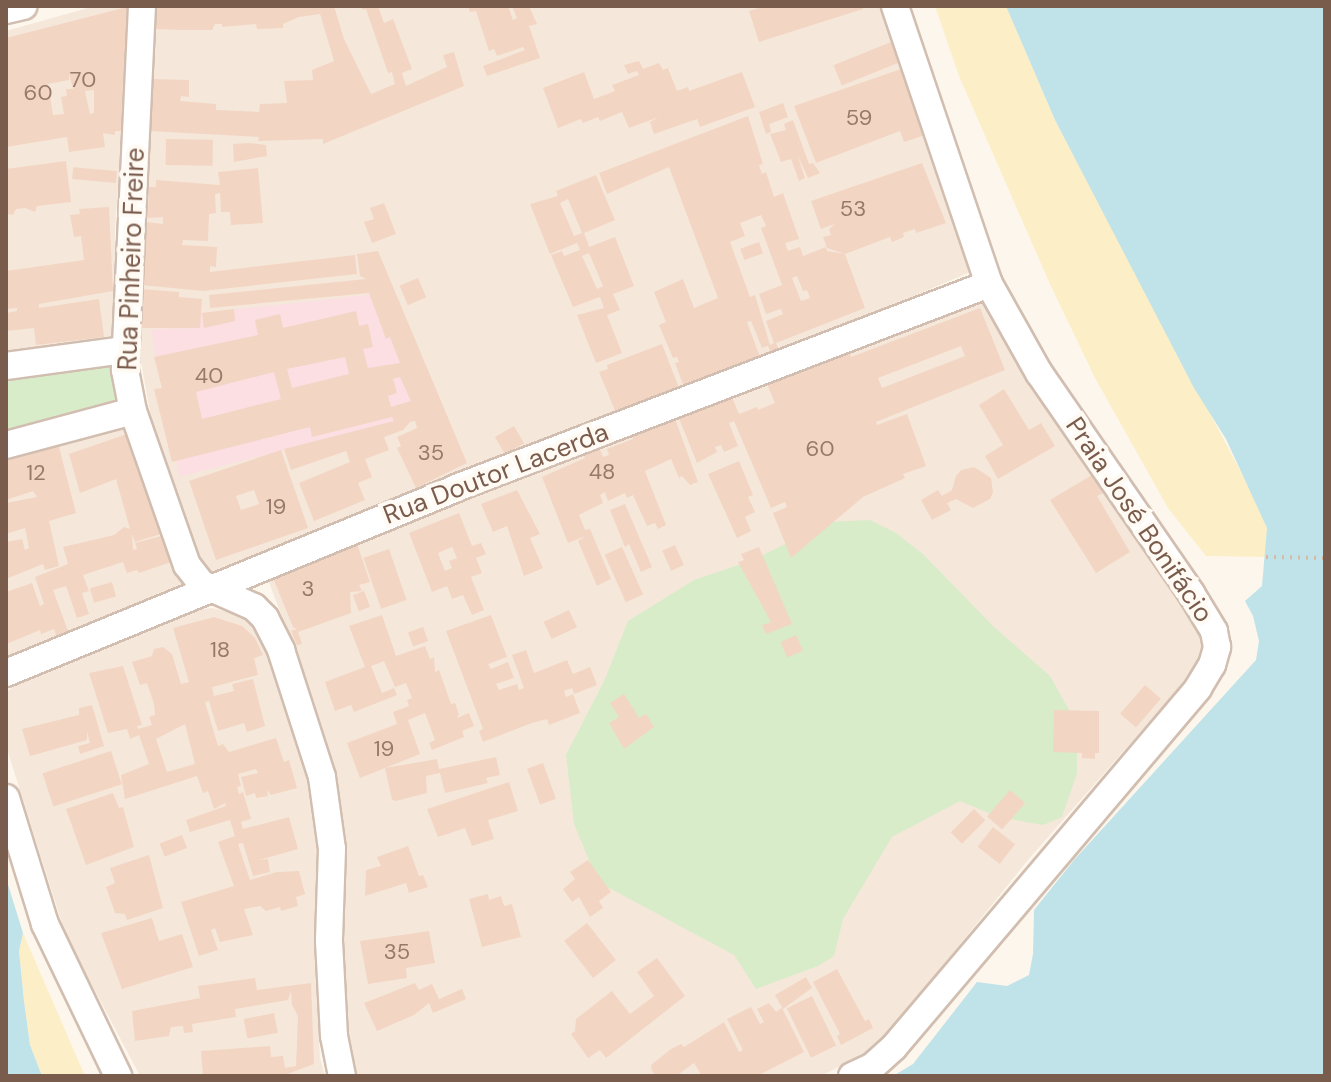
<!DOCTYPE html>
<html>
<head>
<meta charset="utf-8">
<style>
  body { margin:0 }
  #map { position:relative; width:1331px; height:1082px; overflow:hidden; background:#fdf6ec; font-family:"DM Sans",sans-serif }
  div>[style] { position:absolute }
  .residential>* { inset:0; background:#f5e8da }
  .medical>* { inset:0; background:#fbdfe3 }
  .green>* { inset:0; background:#d8ecc9 }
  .sand>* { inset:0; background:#fcefc7 }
  .water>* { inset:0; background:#bfe3e8 }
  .building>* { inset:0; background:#f3d5c3; transform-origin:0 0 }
  .path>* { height:4px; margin-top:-2px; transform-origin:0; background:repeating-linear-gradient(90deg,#d9b8a5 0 2px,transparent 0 8px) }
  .roads { filter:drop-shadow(2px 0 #d1beb0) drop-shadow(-2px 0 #d1beb0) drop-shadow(0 2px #d1beb0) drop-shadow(0 -2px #d1beb0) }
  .street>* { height:26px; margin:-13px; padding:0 13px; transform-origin:13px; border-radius:13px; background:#fff }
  span { translate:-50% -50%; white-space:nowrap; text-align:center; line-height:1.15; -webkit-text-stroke:8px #fffaf3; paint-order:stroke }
  .number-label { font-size:22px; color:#987a6a }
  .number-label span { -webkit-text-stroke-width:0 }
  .street-label { font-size:26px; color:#7a5c4d }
  .frame { position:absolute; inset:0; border:8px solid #7a5c4d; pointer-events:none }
</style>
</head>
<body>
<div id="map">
  <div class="residential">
    <i style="clip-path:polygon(95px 6px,131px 6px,115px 230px,122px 331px,115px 340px,6px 353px,6px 31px)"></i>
    <i style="clip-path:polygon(149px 6px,891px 6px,973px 271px,766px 358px,221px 573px,207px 571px,198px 562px,152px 424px,137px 339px)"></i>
    <i style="clip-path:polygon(980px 289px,1137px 510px,1205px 642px,1192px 673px,1028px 860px,877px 1047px,821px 1076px,353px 1076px,348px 1064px,342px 964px,345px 868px,339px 799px,300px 665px,267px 577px)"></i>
    <i style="clip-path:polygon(127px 422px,182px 581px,182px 590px,6px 661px,6px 454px)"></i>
    <i style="clip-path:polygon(212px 608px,242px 616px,263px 641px,311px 792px,320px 862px,315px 956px,320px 1058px,325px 1076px,140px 1076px,66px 936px,6px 746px,6px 693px,23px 678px,194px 610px)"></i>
  </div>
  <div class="medical">
    <i style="clip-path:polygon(394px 292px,444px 409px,179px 477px,151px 329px,200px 328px,200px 313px)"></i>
  </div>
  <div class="green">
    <i style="clip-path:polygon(111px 358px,119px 396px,112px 405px,6px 437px,6px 370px)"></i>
    <i style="clip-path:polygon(870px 520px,896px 533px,923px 554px,993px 626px,1050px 676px,1077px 724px,1077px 773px,1062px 817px,1043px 825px,998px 817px,960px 801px,892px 837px,843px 919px,834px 956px,818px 966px,756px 989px,734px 955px,598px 882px,574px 824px,566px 755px,605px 679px,628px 621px,694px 580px,753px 560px,829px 522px)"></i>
  </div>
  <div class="sand">
    <i style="clip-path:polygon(935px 6px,1006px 6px,1055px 120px,1253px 495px,1267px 528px,1266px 557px,1206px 556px,1168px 508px,1095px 378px,1049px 282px,959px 76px)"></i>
    <i style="clip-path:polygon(23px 933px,85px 1076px,42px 1076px,30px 1045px,24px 1000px,19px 951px)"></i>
  </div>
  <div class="water">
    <i style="clip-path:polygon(1006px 6px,1325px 6px,1325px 1076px,893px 1076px,913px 1064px,977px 982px,1007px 986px,1029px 975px,1033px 954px,1034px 910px,1074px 860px,1256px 660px,1259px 641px,1253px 616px,1245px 601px,1262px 586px,1267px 528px,1226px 439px,1194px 388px,1055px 120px)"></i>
    <i style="clip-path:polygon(6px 878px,23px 933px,19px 951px,24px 1001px,30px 1045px,42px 1076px,6px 1076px)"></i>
  </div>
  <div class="building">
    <i style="clip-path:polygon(evenodd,131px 6px,121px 131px,115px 131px,115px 135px,103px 133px,105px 147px,69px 152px,67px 137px,6px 147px,6px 38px,131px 6px,69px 73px,73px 89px,66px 89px,67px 96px,61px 97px,64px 114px,53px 115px,48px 84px,69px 80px,69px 73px,131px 6px,94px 90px,94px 113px,90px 114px,85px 91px,94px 90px)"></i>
    <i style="clip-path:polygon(154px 6px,334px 6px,344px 39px,371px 94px,395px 84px,392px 72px,388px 73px,366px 9px,363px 10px,361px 6px,378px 6px,384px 23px,393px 19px,412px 69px,402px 73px,406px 86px,447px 67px,443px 55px,454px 52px,464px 86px,323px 144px,323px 139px,258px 141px,259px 137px,149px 131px,150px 79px,189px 80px,189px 97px,181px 96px,180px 101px,216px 104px,216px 110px,259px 112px,260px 104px,287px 103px,284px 81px,313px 80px,312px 70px,334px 61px,320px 14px,299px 17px,283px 24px,283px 28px,257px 29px,256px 24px,222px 27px,222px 24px,215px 24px,212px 30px,184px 30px,152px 29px)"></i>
    <i style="clip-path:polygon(468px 6px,508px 6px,513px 20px,517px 18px,512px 6px,529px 6px,537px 24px,529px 26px,540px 58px,487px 76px,483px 66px,525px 50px,523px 47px,497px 56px,494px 49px,489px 51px,476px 11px,470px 12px)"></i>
    <i style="clip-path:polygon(766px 6px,862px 6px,863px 9px,759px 42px,749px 11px)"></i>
    <i style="left:891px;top:42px;width:22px;height:62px;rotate:68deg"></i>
    <i style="clip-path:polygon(639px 61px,643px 69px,659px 63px,663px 70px,668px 68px,677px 91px,688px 87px,689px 91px,742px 72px,755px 107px,700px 127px,697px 119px,654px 134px,650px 122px,659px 117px,629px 128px,622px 112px,600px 121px,598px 117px,583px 123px,581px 119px,558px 128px,543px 88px,584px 72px,594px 99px,615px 91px,612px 85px,639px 75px,637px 71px,628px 74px,624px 65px)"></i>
    <i style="clip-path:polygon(901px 69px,925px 135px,904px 142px,900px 131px,816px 163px,794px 106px)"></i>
    <i style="clip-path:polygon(783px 103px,788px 117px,769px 124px,771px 132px,766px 134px,759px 112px)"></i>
    <i style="clip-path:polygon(evenodd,748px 116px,763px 164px,759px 165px,762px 174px,766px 172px,774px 197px,783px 193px,799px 239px,785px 243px,788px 251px,800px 247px,803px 256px,826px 247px,827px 251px,845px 254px,865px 308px,776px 343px,779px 350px,771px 353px,768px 346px,774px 343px,766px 321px,783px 314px,781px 309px,766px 314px,759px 294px,782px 285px,761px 228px,766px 226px,761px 215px,740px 223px,745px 236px,730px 242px,750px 297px,755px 295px,770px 345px,762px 348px,751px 321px,747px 322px,760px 357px,684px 387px,675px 363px,679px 362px,677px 357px,673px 358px,659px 325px,666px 322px,654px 292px,683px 279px,694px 308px,718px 298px,669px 167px,607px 194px,599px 173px,748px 116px,797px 276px,803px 291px,807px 290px,810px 298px,801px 301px,792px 278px,797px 276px)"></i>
    <i style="clip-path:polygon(793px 120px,809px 164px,813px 163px,820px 173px,808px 178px,797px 154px,805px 178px,799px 181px,791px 159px,781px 162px,770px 134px,786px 130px,784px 124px)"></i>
    <i style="left:166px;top:139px;width:47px;height:26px;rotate:1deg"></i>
    <i style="clip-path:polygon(249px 143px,266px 145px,267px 156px,234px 162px,233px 144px)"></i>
    <i style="clip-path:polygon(66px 161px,71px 202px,37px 206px,35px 212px,25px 208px,16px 209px,13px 215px,6px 214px,6px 169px)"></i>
    <i style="clip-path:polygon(922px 163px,946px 223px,916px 233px,915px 229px,903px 233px,904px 237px,892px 242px,890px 237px,845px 254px,827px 248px,823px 237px,831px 235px,829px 229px,835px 224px,821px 229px,811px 201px)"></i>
    <i style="clip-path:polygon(258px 168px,263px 223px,231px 225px,230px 212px,221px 212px,220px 193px,215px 194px,216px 213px,209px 214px,208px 241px,183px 240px,182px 245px,217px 247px,216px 267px,210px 266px,210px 272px,355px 255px,357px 274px,203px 291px,141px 285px,147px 222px,163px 224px,163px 217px,148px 218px,149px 187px,156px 187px,156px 180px,220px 185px,218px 172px)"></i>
    <i style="left:117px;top:171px;width:12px;height:44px;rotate:95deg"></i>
    <i style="clip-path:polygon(evenodd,596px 175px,615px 220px,584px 233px,588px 243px,589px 247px,615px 237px,634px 286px,613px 294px,620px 310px,607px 315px,622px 353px,596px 363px,577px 315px,604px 308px,600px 297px,573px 307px,551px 255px,562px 251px,564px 256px,580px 250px,577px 243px,550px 254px,530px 204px,558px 196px,556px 191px,596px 175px,568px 199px,582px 233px,574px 236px,560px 203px,568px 199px,596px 175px,589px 253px,603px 286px,597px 289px,582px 256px,589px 253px)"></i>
    <i style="clip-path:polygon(384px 203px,396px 234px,372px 243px,364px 222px,374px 219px,370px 208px)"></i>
    <i style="clip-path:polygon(109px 207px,113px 291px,39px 304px,39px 308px,99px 299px,104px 337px,36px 345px,34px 328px,6px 331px,6px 313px,17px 311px,17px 308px,6px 309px,6px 271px,84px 260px,81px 236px,74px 237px,70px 215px,80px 214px,79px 209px)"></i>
    <i style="left:759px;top:242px;width:12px;height:20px;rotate:70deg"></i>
    <i style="clip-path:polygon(evenodd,378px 251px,467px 463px,416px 488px,397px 448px,401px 446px,397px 437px,417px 428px,415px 421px,410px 422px,403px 430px,384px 437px,389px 450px,365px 459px,372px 477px,358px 483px,365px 500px,314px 521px,299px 483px,350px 462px,346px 451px,291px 470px,284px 449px,394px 421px,392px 417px,312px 437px,310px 427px,172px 462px,154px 389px,162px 388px,154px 357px,258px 335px,255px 320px,280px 314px,283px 328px,356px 311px,359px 326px,368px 324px,373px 347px,363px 349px,368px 368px,400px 363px,390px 337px,386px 339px,369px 293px,210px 308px,209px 295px,366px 279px,360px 276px,357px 254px,378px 251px,345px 357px,349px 374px,292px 388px,287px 369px,345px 357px,378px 251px,274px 372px,281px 399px,202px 419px,196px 392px,274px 372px,378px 251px,400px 377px,411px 401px,391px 407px,388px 396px,397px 393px,393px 379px,400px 377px)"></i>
    <i style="left:418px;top:278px;width:21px;height:20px;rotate:67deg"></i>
    <i style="clip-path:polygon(141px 289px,179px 292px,179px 297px,202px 299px,200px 328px,139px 328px)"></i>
    <i style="clip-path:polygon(evenodd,980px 308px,1005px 370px,876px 422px,877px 425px,907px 414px,926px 466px,903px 474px,905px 478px,863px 497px,791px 558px,773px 513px,787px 507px,785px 502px,771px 508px,734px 421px,729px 423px,738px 446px,724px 452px,721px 445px,715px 447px,717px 452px,697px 463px,676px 411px,718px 395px,721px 402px,732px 397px,739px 414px,757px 407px,758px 410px,775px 403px,764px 377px,846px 343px,851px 357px,980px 308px,961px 346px,965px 356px,882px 388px,878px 378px,961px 346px)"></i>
    <i style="clip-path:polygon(234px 309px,235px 321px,204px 328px,202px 313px)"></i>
    <i style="clip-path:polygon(662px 344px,679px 388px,616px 413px,599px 372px,608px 369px,607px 365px)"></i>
    <i style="clip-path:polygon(1004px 389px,1029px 430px,1041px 423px,1055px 446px,998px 479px,985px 456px,1003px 445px,979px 405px)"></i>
    <i style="clip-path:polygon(673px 413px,698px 482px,690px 485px,682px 476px,679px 478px,671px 459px,645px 471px,666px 525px,658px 529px,655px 523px,647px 526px,633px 495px,627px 498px,625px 493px,608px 501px,605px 492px,600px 495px,603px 503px,579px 515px,585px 530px,590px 529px,611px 579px,597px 586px,578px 541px,586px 536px,568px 543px,542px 477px,585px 458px,582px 451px,598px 444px,603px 457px,609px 455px,607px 449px,633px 439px,629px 429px)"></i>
    <i style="left:514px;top:426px;width:20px;height:22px;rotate:60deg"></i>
    <i style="clip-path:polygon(130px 433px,164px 533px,135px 542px,132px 534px,133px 550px,137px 549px,135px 543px,165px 535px,174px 561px,139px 573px,137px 570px,127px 573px,123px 562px,83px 575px,89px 591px,82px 593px,89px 614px,77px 618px,66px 586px,53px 590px,68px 631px,52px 639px,56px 635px,54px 629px,41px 634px,40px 630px,6px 644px,6px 592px,32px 583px,40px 606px,44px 604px,35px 577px,68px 564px,63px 547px,114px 535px,124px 527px,130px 529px,116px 479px,80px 493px,69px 454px)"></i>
    <i style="clip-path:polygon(58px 443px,76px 513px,49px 521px,59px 566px,45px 570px,43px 564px,6px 579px,6px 542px,22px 539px,25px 550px,29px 548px,25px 528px,6px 534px,6px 503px,37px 497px,33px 491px,6px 500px,6px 455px)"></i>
    <i style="clip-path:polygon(evenodd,281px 450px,308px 528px,216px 560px,189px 481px,281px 450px,254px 490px,259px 504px,241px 510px,236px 496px,254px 490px)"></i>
    <i style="clip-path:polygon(739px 461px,753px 495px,748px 497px,755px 512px,745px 517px,751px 531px,737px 538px,708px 474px)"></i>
    <i style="clip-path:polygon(974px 467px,991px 478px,993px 492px,990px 499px,973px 508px,956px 499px,947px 503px,951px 510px,932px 520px,921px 500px,938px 490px,942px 496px,952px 490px,956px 476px,961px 470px)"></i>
    <i style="clip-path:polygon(1092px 475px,1103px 493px,1097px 496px,1130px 552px,1096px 573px,1050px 500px)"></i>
    <i style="clip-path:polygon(517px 490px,540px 534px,530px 538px,543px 568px,524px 576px,507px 526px,493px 532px,481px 504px)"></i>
    <i style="clip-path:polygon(625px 504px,652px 567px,641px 572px,629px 544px,625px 547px,610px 510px)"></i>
    <i style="clip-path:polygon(evenodd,459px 513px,472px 546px,481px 543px,486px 554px,476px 558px,482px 573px,471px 577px,484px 610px,472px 615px,463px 595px,452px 599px,447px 586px,432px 592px,409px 533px,459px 513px,452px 547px,457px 558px,449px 561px,452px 568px,445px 571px,438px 553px,452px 547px)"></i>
    <i style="clip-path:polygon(357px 544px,370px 582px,359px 585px,362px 591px,350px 592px,351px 613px,298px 632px,302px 644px,297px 645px,291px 631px,297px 629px,293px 627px,271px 573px,306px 558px,309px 565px)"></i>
    <i style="left:675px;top:545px;width:22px;height:14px;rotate:66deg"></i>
    <i style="left:622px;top:547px;width:52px;height:19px;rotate:66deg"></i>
    <i style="clip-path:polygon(759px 547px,792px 624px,766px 634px,762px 625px,771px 622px,738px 562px,744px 560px,741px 554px)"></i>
    <i style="left:389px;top:549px;width:54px;height:27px;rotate:71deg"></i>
    <i style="left:112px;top:582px;width:15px;height:23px;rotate:74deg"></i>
    <i style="left:364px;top:591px;width:17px;height:12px;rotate:69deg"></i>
    <i style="left:569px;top:610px;width:19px;height:28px;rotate:65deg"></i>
    <i style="clip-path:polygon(382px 615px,396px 656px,425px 646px,430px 659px,434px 657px,435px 672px,439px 670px,451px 704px,455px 703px,459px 714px,457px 718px,469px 713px,474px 726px,462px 731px,464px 737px,432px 750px,429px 743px,435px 740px,425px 713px,408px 720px,420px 754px,385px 768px,437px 759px,439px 769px,496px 757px,500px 775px,486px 778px,488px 783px,445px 793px,440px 773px,426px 776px,427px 793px,396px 801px,392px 800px,385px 768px,360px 778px,347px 743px,397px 724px,393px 712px,409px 706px,407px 700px,412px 698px,406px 683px,395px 687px,384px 661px,371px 666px,382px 693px,394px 688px,397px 695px,354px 712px,351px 705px,335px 711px,325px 682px,365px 667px,349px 626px)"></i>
    <i style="clip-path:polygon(491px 615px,507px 657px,488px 664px,491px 669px,508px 662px,514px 678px,496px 684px,499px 690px,517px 684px,519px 690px,524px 688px,512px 655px,526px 650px,534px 673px,567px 660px,573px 674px,590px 667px,597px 685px,574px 694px,572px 688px,564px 691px,566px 697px,573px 694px,580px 713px,549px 725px,547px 719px,532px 723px,483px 742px,479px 731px,483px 729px,446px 631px)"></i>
    <i style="clip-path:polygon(evenodd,214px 617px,242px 626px,255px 638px,263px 655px,254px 658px,258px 675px,212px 687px,214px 696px,234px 691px,232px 684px,253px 679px,265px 726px,247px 732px,244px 723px,218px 731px,209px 701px,205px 702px,218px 746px,223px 744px,229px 752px,276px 738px,284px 762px,289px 760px,297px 788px,271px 795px,267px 790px,268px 796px,256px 798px,255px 793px,246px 796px,241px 777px,258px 773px,256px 769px,238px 774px,241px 786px,237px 787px,239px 794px,243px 792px,251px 819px,241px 822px,243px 829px,289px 817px,298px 849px,259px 860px,268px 859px,270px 872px,253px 876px,243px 843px,238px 844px,250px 880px,277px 872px,299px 871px,305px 894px,296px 897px,298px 906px,281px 911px,280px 907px,266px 911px,260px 906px,244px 909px,253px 935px,220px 942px,215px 928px,211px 930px,218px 950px,199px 956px,181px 902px,234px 886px,218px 842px,235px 836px,230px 820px,190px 832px,186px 820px,226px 806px,225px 803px,214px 809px,208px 791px,203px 793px,197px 776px,125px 799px,121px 775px,149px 764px,139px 735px,130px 739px,127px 729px,108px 733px,89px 673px,123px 666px,142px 725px,137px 726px,138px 729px,152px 725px,149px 717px,155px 715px,154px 704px,147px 683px,140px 685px,132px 662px,152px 656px,154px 649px,163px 647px,172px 654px,181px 684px,189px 682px,173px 628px,214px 617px,185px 724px,195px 764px,167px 772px,156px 739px,185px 724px)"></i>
    <i style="left:423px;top:627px;width:15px;height:16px;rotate:70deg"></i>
    <i style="left:796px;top:635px;width:17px;height:17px;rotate:66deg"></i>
    <i style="left:1145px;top:685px;width:21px;height:38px;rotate:41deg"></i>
    <i style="clip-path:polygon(624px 694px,639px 718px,646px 714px,654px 727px,624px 749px,609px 723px,619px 717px,610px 703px)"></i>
    <i style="clip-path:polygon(92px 705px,104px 746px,80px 754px,78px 746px,90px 743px,87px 731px,87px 740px,30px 756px,22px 729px,79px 715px,79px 708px)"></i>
    <i style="clip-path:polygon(1054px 710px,1099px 711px,1099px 753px,1095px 753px,1095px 759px,1082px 758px,1082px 753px,1053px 752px)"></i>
    <i style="left:111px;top:751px;width:35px;height:72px;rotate:72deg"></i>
    <i style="left:543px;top:763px;width:38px;height:17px;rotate:70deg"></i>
    <i style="clip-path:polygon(509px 782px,518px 811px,488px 820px,494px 839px,472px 846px,465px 828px,438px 837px,427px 809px)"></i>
    <i style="left:1010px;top:790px;width:20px;height:35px;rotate:41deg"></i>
    <i style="clip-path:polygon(113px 793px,119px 808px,123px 807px,134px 847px,86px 865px,66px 809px)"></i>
    <i style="left:974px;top:809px;width:16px;height:33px;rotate:45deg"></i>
    <i style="left:993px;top:827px;width:28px;height:25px;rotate:38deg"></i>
    <i style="left:182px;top:835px;width:14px;height:24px;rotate:69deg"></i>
    <i style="clip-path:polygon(408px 846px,419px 876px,423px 875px,428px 887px,409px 893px,406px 883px,365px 896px,366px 870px,381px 866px,377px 857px)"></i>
    <i style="clip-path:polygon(149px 855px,163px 908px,127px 920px,125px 914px,115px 913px,106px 887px,115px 883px,110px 868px)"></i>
    <i style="clip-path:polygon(588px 860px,611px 892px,599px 901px,603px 908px,590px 917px,579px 897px,572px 902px,563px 889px,575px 879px,570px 872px)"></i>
    <i style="clip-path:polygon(488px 894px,489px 900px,501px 896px,504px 906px,512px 904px,521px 937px,482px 947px,469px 899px)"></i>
    <i style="clip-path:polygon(152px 918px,159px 941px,182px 934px,193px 967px,122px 989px,101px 933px)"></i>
    <i style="left:587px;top:923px;width:47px;height:29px;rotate:52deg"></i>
    <i style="clip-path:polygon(429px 931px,435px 963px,406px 968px,407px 978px,368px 984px,360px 941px)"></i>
    <i style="clip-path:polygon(657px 958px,685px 996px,606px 1058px,600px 1050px,588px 1058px,571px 1034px,575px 1031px,576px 1019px,612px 991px,630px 1014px,654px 996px,637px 972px)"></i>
    <i style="clip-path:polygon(837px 969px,865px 1021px,869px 1019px,873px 1028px,841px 1045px,837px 1036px,840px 1034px,813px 982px)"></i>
    <i style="clip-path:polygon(806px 977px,812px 988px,783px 1009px,775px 995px)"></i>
    <i style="clip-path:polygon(255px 978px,257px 990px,311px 983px,314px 1064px,282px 1076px,203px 1076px,201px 1051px,270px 1046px,271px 1057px,283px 1056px,285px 1068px,296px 1066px,298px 1016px,292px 1005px,291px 991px,288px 1000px,235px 1009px,236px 1017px,192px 1024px,193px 1032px,184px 1033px,183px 1026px,171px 1027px,169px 1036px,135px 1041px,132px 1011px,200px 998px,198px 986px)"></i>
    <i style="clip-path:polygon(415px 983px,419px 990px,432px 984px,439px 999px,462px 989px,466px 999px,433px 1013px,429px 1003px,414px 1015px,377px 1031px,364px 1003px)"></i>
    <i style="left:812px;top:996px;width:55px;height:28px;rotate:64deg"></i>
    <i style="clip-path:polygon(769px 1003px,776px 1012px,782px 1008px,804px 1052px,757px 1076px,702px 1076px,694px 1063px,676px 1076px,656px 1076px,652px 1071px,651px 1065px,671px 1049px,681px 1044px,684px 1047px,724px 1022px,739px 1052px,743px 1050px,727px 1019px,751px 1007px,760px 1024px,764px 1022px,757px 1009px)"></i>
    <i style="left:274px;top:1013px;width:20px;height:31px;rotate:79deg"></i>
  </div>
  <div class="path">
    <i style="left:1266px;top:557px;width:59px;rotate:1deg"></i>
  </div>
  <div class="roads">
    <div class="street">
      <i style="left:142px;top:6px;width:364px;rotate:92.7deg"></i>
      <i style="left:125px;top:370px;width:42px;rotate:79deg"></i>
      <i style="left:133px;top:411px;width:163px;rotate:70.7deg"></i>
      <i style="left:187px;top:565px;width:24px;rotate:52deg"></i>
      <i style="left:202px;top:584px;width:57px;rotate:23.9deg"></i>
      <i style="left:254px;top:607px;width:16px;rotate:45deg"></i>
      <i style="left:265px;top:618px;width:36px;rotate:63deg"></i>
      <i style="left:281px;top:650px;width:133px;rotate:72.1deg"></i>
      <i style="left:322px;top:777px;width:73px;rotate:82.1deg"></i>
      <i style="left:332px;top:849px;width:92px;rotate:91.9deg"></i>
      <i style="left:329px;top:941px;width:95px;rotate:87deg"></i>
      <i style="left:334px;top:1036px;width:41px;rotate:78.7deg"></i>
      <i style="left:6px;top:10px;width:18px;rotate:-13deg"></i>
      <i style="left:6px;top:366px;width:120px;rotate:-7.7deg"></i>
      <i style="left:6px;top:445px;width:131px;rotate:-15deg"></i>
      <i style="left:6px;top:673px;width:487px;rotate:-22.3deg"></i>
      <i style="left:456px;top:488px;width:571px;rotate:-20.94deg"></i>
      <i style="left:6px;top:798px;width:132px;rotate:72.8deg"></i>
      <i style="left:45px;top:924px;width:169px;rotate:64.3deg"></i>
      <i style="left:852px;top:1076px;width:23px;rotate:-25deg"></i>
      <i style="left:873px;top:1066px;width:28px;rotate:-42deg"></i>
      <i style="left:894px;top:1047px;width:470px;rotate:-49.7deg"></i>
      <i style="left:1198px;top:688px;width:27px;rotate:-59deg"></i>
      <i style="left:1212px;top:665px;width:19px;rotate:-74deg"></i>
      <i style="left:1217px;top:647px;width:16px;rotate:-101deg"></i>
      <i style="left:1214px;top:631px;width:44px;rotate:-121.2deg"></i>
      <i style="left:1191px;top:593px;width:267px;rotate:-124.6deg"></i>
      <i style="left:1039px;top:373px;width:102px;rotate:-119.3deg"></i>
      <i style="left:989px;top:284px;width:293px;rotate:-108.7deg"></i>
    </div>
  </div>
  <div class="number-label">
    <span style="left:83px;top:80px">70</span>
    <span style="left:38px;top:93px">60</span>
    <span style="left:859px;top:118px">59</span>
    <span style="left:853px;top:209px">53</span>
    <span style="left:209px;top:376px">40</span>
    <span style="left:820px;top:449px">60</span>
    <span style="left:431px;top:453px">35</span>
    <span style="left:602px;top:472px">48</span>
    <span style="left:36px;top:473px">12</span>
    <span style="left:276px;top:507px">19</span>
    <span style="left:308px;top:589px">3</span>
    <span style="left:220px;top:650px">18</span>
    <span style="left:384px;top:749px">19</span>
    <span style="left:397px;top:952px">35</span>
  </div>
  <div class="street-label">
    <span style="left:132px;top:259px;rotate:-88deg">Rua Pinheiro Freire</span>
    <span style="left:496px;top:474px;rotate:-21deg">Rua Doutor Lacerda</span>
    <span style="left:1139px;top:520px;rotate:56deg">Praia José Bonifácio</span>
  </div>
  <div class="frame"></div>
</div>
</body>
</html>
